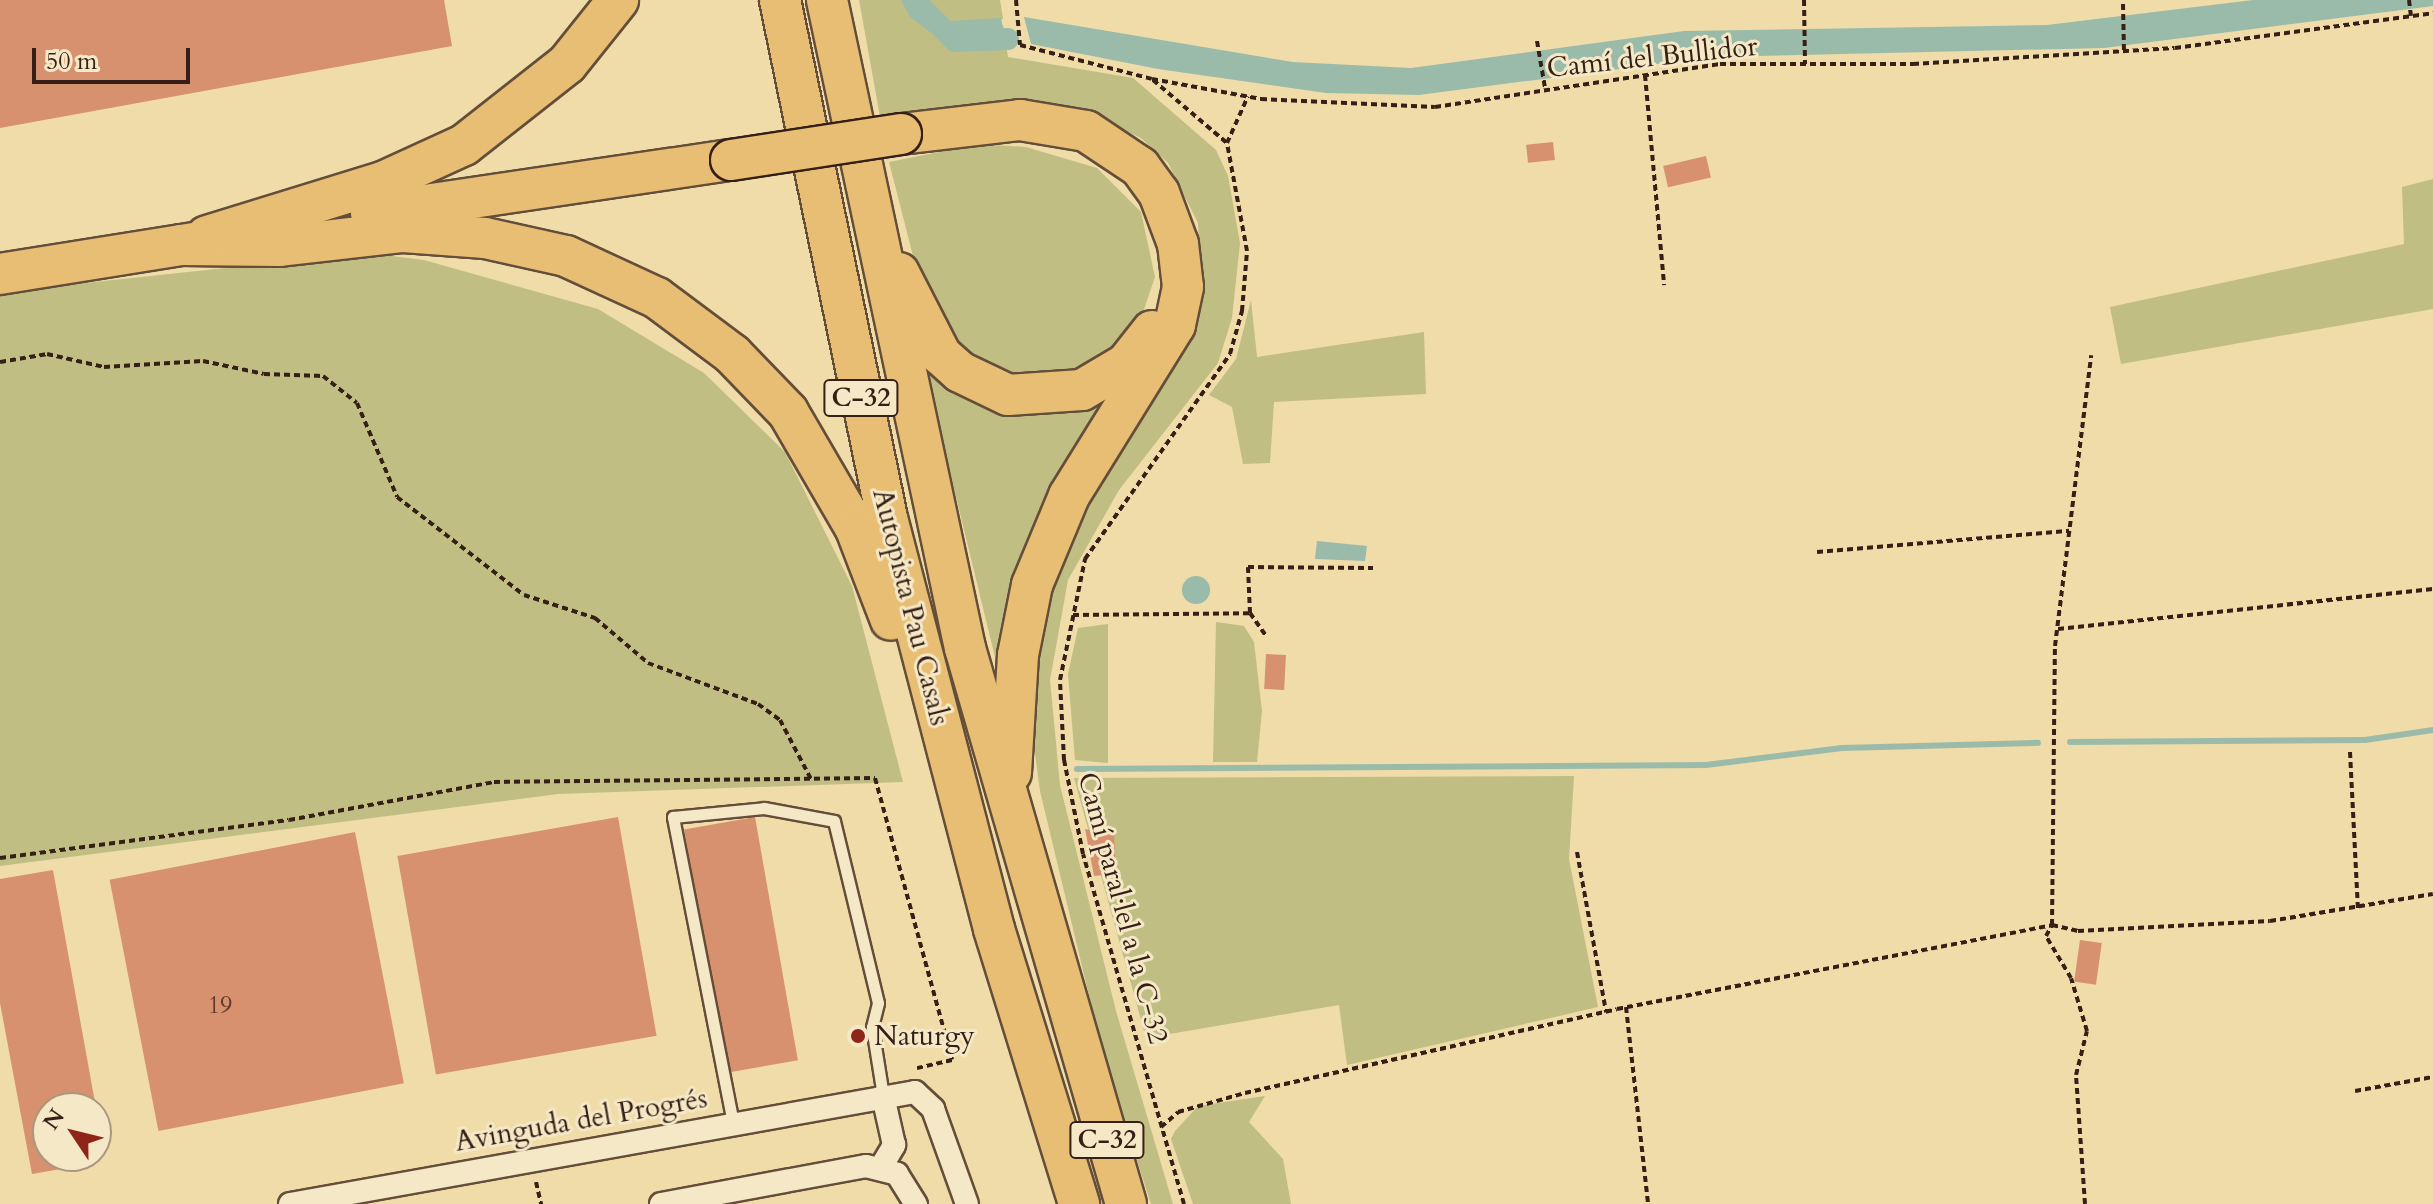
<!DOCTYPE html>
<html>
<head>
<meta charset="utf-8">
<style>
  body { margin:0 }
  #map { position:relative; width:2433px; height:1204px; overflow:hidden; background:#efdca8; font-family:Cardo,serif }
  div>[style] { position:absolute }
  .green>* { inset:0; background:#c0be83 }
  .water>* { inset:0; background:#9abbaa }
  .round { border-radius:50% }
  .stream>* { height:6px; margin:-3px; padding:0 3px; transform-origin:3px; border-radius:3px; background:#9abbaa }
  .canal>* { height:22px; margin:-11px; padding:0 11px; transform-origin:11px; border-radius:11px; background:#9abbaa }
  .building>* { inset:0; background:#d7916e; transform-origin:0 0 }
  .path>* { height:4px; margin-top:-2px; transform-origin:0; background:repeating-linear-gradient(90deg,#361f16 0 6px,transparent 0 10px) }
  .roads { filter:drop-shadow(2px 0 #644e3a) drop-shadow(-2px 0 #644e3a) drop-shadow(0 2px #644e3a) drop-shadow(0 -2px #644e3a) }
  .service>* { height:11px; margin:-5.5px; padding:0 5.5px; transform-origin:5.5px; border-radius:5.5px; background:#f5e8c6 }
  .minor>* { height:22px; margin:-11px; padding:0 11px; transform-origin:11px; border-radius:11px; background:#f5e8c6 }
  .motorway>* { height:40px; margin:-20px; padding:0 20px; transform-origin:20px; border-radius:20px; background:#e8be74 }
  .bridges { filter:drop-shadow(2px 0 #361f16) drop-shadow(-2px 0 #361f16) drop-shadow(0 2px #361f16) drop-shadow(0 -2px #361f16) }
  .motorway-bridge>* { height:40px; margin:-20px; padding:0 20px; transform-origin:20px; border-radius:20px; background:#e8be74 }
  .dots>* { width:22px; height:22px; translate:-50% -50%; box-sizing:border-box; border:4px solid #f5e8c6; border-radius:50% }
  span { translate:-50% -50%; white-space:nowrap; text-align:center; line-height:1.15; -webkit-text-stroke:6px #f5e8c6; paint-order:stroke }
  .number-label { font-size:24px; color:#5e3c2c }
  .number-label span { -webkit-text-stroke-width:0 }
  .shield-label span { padding:2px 6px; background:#f5e8c6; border:2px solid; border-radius:6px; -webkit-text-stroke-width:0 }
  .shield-label { font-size:26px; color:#361f16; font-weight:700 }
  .street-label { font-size:28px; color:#361f16 }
  .poi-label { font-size:28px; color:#361f16 }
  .left { translate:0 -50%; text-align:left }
  .north { position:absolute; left:32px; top:1092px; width:80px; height:80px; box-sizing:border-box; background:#f5e8c6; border:2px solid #a99880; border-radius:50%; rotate:305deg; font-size:22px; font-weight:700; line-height:32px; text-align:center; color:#361f16 }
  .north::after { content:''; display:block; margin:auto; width:28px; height:36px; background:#8f2418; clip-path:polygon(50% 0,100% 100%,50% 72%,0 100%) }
  .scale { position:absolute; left:32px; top:48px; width:158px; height:36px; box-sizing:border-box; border:4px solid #361f16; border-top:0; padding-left:10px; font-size:24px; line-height:28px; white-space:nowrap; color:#361f16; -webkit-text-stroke:6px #f5e8c6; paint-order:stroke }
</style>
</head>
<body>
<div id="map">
  <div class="green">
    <i style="clip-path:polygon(859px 0,904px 0,927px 29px,1003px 25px,1008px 57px,1133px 78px,1216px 150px,1228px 176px,1240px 243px,1232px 318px,1218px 363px,1119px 490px,1068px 580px,1050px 680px,1060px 785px,1116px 1011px,1173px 1204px,1151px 1204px,1103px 1054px,1040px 791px,1029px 709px,1033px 641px,1068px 522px,1191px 338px,1202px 304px,1198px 223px,1168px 163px,1141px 138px,1074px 107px,992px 101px,881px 122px)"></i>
    <i style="clip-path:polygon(923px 0,1000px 0,1003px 19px,955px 24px)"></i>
    <i style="clip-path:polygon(979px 144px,1026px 147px,1097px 168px,1141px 212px,1155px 277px,1140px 321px,1117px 347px,1083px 367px,1016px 381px,963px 348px,924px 299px,889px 162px)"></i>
    <i style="clip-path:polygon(2433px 179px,2433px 309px,2121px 364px,2110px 307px,2404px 244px,2402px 187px)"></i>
    <i style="clip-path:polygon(367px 253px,424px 260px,598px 309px,704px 373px,785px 452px,852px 586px,903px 782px,558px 794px,0 866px,0 292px)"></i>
    <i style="clip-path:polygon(1251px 300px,1257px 357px,1424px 332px,1426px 394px,1274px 402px,1270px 463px,1243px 464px,1232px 407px,1209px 395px,1236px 359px)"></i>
    <i style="clip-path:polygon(923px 361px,960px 393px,1123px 385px,1002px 686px)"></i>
    <i style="clip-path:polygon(1216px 622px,1244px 626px,1254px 642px,1262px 711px,1257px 762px,1213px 762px)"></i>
    <i style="clip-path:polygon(1108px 624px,1108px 763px,1075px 760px,1068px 674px,1078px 628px)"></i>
    <i style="clip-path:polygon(1574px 776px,1569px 859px,1598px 1007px,1347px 1065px,1339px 1005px,1146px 1038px,1074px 778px)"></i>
    <i style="clip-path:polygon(1265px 1096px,1249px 1122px,1283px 1159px,1291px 1204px,1193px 1204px,1171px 1139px,1175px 1131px,1198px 1106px)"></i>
  </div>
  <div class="water">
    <i style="clip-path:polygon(901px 0,922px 0,951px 21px,1001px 18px,1006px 44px,937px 37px,910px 17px)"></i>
    <i style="clip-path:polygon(2253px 0,2433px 0,2433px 6px,2104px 48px,1712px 57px,1419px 95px,1326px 93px,1158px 69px,1031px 44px,1024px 17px,1293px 62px,1411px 68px,1684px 31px,2047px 25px)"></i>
    <i style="clip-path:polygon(1317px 541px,1367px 546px,1365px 561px,1315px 559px)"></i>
    <i class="round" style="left:1182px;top:576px;width:28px;height:28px"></i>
  </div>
  <div class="stream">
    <i style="left:2070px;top:742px;width:295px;rotate:-0.4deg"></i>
    <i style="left:2365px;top:740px;width:69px;rotate:-8.4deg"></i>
    <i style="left:1077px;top:769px;width:629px;rotate:-0.36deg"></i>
    <i style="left:1706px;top:765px;width:137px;rotate:-7.1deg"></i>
    <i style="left:1842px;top:748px;width:196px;rotate:-1.5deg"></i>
  </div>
  <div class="canal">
    <i style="left:914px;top:0;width:58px;rotate:45deg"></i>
    <i style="left:955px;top:41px;width:53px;rotate:-2.2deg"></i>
  </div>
  <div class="building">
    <i style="clip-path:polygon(0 0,444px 0,452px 46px,0 128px)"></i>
    <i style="left:1553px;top:142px;width:18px;height:27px;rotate:84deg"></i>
    <i style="left:1706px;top:156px;width:22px;height:44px;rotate:77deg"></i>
    <i style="left:1266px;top:654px;width:20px;height:35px;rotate:3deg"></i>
    <i style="left:618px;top:817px;width:222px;height:224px;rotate:80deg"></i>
    <i style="left:755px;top:817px;width:247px;height:72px;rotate:80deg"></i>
    <i style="clip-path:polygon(1085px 829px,1114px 834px,1116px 874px,1094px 876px)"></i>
    <i style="left:355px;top:832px;width:256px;height:250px;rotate:79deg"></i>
    <i style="clip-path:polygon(53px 870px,96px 1108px,48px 1108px,48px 1156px,83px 1156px,84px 1165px,32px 1174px,0 1003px,0 879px)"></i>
    <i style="left:2080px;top:940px;width:22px;height:42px;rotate:8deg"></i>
  </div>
  <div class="path">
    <i style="left:1016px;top:0;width:45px;rotate:84.9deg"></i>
    <i style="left:1020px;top:45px;width:136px;rotate:14.4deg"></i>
    <i style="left:1152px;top:79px;width:111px;rotate:10.4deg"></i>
    <i style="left:1261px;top:99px;width:174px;rotate:2.6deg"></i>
    <i style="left:1435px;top:107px;width:288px;rotate:-8.6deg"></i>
    <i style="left:1720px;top:64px;width:193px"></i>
    <i style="left:1913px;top:64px;width:262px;rotate:-3.5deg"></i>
    <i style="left:2175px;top:48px;width:260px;rotate:-7.7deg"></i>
    <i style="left:1804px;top:0;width:64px;rotate:89.1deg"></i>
    <i style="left:2409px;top:0;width:16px;rotate:83deg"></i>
    <i style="left:2123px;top:4px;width:47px;rotate:88.8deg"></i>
    <i style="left:1537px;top:41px;width:48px;rotate:80.3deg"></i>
    <i style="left:1645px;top:75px;width:211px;rotate:84.8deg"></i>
    <i style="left:1153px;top:80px;width:97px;rotate:40.4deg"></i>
    <i style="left:0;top:362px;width:48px;rotate:-9.7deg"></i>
    <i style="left:47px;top:354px;width:58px;rotate:12.8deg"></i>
    <i style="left:104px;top:367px;width:99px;rotate:-3.5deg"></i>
    <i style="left:203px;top:361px;width:62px;rotate:12deg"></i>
    <i style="left:264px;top:374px;width:59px;rotate:1.9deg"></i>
    <i style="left:323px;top:376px;width:43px;rotate:38.5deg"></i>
    <i style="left:357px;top:403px;width:102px;rotate:66.9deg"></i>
    <i style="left:397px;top:497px;width:160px;rotate:37.7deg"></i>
    <i style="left:524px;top:595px;width:75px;rotate:17.9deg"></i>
    <i style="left:595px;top:618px;width:70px;rotate:40.3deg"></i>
    <i style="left:648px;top:663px;width:117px;rotate:20.4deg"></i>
    <i style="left:758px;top:704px;width:27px;rotate:36deg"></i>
    <i style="left:780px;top:720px;width:67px;rotate:62.3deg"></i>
    <i style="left:1817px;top:552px;width:253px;rotate:-4.8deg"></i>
    <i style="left:1250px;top:613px;width:46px;rotate:-92.5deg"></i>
    <i style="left:1248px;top:567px;width:125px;rotate:0.5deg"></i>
    <i style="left:1073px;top:615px;width:177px;rotate:-0.6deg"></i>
    <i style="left:1250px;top:613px;width:29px;rotate:55deg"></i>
    <i style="left:2058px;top:629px;width:377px;rotate:-6.1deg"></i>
    <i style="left:2350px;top:752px;width:159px;rotate:87.1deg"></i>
    <i style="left:1577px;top:852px;width:163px;rotate:79.7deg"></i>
    <i style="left:0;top:858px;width:291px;rotate:-7.5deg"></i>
    <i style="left:289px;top:820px;width:208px;rotate:-10.5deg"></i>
    <i style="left:494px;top:782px;width:381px;rotate:-0.6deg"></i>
    <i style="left:875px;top:778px;width:292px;rotate:74.7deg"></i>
    <i style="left:952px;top:1060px;width:36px;rotate:167deg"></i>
    <i style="left:1626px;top:1007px;width:198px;rotate:83.6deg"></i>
    <i style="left:2355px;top:1091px;width:79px;rotate:-10.2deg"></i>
    <i style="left:1161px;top:1127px;width:23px;rotate:-41deg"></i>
    <i style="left:1178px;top:1112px;width:70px;rotate:-15.8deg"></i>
    <i style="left:1245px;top:1093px;width:381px;rotate:-12.7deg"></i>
    <i style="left:1617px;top:1009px;width:443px;rotate:-10.9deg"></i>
    <i style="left:2052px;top:925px;width:27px;rotate:13deg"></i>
    <i style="left:2078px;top:931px;width:192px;rotate:-3deg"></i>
    <i style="left:2270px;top:921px;width:165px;rotate:-9.4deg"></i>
    <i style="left:536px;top:1182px;width:23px;rotate:77deg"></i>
    <i style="left:1184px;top:1204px;width:364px;rotate:-106.1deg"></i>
    <i style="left:1083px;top:854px;width:96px;rotate:-101.4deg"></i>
    <i style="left:1064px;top:760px;width:80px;rotate:-92.9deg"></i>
    <i style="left:1060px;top:680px;width:124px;rotate:-78.3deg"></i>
    <i style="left:1085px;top:559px;width:251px;rotate:-54.7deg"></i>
    <i style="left:1230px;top:354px;width:45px;rotate:-74.4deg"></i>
    <i style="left:1242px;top:311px;width:60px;rotate:-85.2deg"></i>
    <i style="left:1247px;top:251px;width:110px;rotate:-100.5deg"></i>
    <i style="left:1227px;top:143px;width:51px;rotate:-65.9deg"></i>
    <i style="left:2085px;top:1204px;width:129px;rotate:-94deg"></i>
    <i style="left:2076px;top:1075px;width:45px;rotate:-76deg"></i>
    <i style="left:2087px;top:1031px;width:55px;rotate:-106.8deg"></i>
    <i style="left:2071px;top:978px;width:49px;rotate:-120.8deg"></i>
    <i style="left:2046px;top:936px;width:13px;rotate:-61deg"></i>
    <i style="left:2052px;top:925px;width:279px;rotate:-89.4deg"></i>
    <i style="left:2055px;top:646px;width:293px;rotate:-82.9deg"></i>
  </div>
  <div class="roads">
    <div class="service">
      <i style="left:733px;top:1123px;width:312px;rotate:-101.1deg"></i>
      <i style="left:673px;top:817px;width:91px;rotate:-5.6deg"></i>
      <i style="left:764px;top:808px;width:71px;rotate:10.5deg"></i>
      <i style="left:834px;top:821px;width:187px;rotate:76.4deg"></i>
      <i style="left:878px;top:1003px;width:25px;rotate:104deg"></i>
      <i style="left:872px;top:1027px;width:70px;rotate:80.9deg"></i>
    </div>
    <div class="minor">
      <i style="left:881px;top:1167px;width:26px;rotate:-59deg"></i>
      <i style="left:894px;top:1145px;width:50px;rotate:-102.7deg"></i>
      <i style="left:290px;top:1204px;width:635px;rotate:-10.16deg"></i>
      <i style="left:915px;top:1092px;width:25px;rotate:43deg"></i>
      <i style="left:933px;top:1109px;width:101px;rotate:70.3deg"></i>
      <i style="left:661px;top:1204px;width:208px;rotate:-10.5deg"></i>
      <i style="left:866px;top:1166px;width:32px;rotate:14deg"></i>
      <i style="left:897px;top:1174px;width:36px;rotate:58deg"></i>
    </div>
    <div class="motorway">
      <i style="left:780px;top:0;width:529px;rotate:78.33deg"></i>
      <i style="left:887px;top:518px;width:425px;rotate:75.4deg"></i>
      <i style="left:994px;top:929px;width:288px;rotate:72.8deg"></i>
      <i style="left:827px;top:0;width:663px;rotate:77.98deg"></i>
      <i style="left:965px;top:648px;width:579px;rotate:73.85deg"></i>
      <i style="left:901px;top:134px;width:120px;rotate:-6.7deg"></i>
      <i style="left:1020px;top:120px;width:67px;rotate:9.5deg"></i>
      <i style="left:1086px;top:131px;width:65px;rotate:33.7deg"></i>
      <i style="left:1140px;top:167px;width:32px;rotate:54deg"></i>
      <i style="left:1159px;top:193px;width:54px;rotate:69.6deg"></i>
      <i style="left:1178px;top:244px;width:43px;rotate:83.4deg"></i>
      <i style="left:1183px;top:287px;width:39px;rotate:102deg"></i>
      <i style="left:1175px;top:325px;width:201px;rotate:121.8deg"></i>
      <i style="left:1069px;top:496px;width:96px;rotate:112.6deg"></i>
      <i style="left:1032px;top:585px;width:71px;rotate:101.3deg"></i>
      <i style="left:1018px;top:655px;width:118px;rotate:93.4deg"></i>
      <i style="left:371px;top:213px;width:364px;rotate:-8.4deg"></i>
      <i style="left:207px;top:236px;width:184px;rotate:-17.1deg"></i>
      <i style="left:383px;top:182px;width:89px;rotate:-24.6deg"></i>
      <i style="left:464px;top:145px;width:131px;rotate:-38.2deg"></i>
      <i style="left:567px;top:64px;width:82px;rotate:-51.4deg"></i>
      <i style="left:181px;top:245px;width:99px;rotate:0.6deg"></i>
      <i style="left:280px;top:246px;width:124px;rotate:-6.5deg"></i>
      <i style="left:403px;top:232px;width:82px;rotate:4.2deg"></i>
      <i style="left:485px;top:238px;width:83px;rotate:12.5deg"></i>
      <i style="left:566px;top:256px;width:100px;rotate:24.8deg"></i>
      <i style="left:657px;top:298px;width:94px;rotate:36.7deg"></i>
      <i style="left:732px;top:354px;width:81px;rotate:46deg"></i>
      <i style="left:788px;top:412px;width:135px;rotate:59.8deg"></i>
      <i style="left:856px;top:529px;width:97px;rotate:69deg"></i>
      <i style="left:899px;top:273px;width:92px;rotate:62.9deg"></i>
      <i style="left:941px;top:355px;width:25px;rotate:42deg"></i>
      <i style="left:960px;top:372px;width:53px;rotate:25.6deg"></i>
      <i style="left:1008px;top:395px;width:74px;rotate:-3.9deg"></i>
      <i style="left:1082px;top:390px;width:51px;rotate:-30.6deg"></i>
      <i style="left:1126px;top:364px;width:42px;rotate:-51.8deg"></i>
      <i style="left:0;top:274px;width:208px;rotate:-9.1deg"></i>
    </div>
  </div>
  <div class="bridges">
    <div class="motorway-bridge">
      <i style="left:731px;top:160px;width:172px;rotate:-8.7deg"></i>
    </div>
  </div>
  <div class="dots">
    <i style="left:858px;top:1036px;background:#8f2418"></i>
  </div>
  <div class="number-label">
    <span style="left:220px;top:1006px">19</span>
  </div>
  <div class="shield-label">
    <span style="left:861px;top:398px">C-32</span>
    <span style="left:1107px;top:1140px">C-32</span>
  </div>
  <div class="street-label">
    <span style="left:1652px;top:57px;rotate:-6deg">Camí del Bullidor</span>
    <span style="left:911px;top:607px;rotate:76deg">Autopista Pau Casals</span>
    <span style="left:1123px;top:908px;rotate:75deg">Camí paral·lel a la C-32</span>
    <span style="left:581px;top:1120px;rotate:-10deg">Avinguda del Progrés</span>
  </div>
  <div class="poi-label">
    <span class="left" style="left:874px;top:1036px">Naturgy</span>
  </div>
  <div class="north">N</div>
  <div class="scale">50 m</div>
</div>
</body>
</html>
